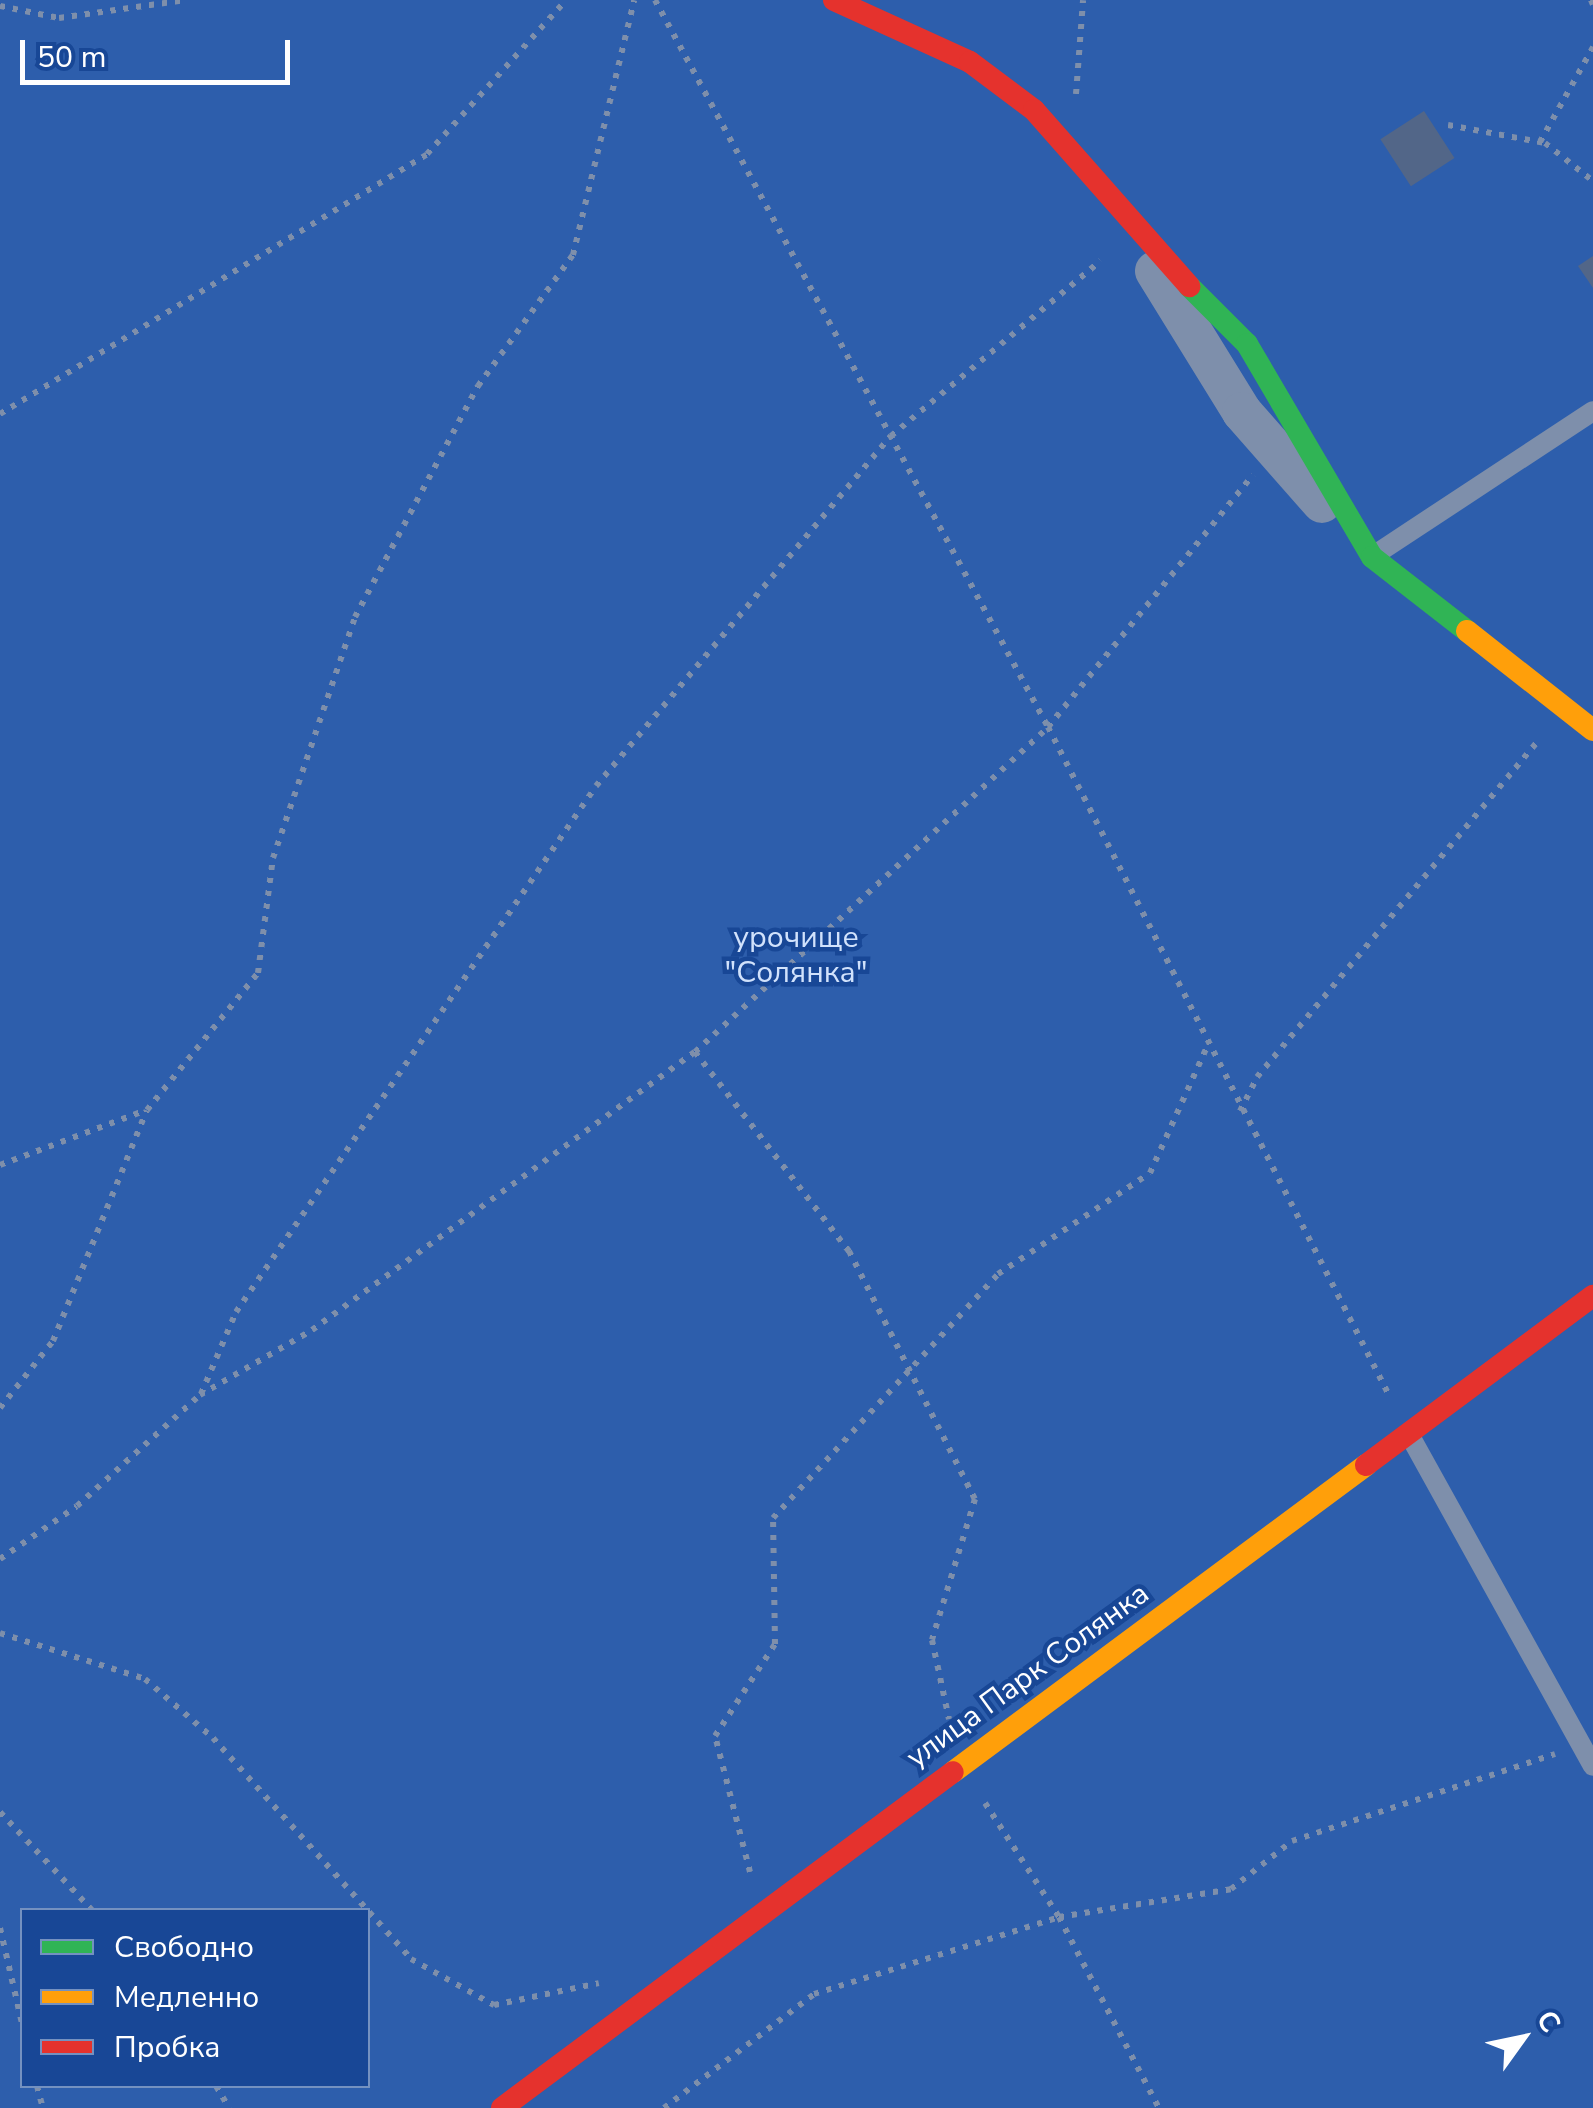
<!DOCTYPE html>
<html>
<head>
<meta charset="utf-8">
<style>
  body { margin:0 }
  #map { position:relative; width:1593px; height:2108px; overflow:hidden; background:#354e79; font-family:"Nunito Sans",sans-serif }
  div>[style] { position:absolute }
  .green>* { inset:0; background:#2d5eac }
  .building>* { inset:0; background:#526688; transform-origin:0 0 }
  .path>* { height:6px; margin-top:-3px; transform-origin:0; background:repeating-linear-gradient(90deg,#7e8fab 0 5px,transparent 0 13px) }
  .lane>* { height:20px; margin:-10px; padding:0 10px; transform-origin:10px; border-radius:10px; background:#7e8fab }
  .street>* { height:40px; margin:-20px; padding:0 20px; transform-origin:20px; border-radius:20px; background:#7e8fab }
  .fast>* { height:22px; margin:-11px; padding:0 11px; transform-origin:11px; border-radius:11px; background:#30b455 }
  .slow>* { height:22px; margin:-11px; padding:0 11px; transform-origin:11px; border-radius:11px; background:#ff9f0a }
  .jam>* { height:22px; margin:-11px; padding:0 11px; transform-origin:11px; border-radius:11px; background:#e5322d }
  span { translate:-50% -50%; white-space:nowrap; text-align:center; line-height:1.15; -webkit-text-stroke:9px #184796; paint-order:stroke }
  .park-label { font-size:30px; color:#d1e2fc }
  .street-label { font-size:30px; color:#fff }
  .legend { position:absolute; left:20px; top:1908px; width:350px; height:180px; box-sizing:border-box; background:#184796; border:2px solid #7491c0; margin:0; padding:12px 18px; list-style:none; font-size:30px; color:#fff }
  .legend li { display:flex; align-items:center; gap:20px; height:50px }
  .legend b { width:50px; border:2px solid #7491c0 }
  .north { position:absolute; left:1473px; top:1988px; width:100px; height:100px; -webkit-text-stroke:8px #184796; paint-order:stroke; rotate:57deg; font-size:28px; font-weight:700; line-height:40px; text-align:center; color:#fff }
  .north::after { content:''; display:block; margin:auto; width:35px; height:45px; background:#fff; clip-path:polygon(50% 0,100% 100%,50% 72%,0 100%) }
  .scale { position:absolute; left:20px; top:40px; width:270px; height:45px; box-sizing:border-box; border:5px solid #fff; border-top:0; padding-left:12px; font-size:30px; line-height:35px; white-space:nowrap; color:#fff; -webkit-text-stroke:8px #184796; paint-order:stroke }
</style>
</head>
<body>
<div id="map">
  <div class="green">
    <i style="clip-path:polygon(evenodd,0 0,1593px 0,1593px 2108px,0 2108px,0 0,22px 1910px,368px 1910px,368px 2086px,22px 2086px,22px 1910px)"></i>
  </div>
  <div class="building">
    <i style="left:1424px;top:111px;width:56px;height:52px;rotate:57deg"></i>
    <i style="clip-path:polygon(1593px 256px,1593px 288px,1578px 266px)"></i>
  </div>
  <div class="path">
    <i style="left:655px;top:0;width:826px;rotate:61.61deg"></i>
    <i style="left:1048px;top:727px;width:752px;rotate:62.96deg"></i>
    <i style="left:1591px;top:0;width:5px;rotate:68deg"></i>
    <i style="left:0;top:6px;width:60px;rotate:11.5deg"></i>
    <i style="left:59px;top:18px;width:128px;rotate:-8.1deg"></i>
    <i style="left:1076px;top:94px;width:94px;rotate:-85.7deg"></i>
    <i style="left:1448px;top:125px;width:99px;rotate:10.5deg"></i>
    <i style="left:1545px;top:143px;width:61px;rotate:38.4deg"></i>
    <i style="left:1540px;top:142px;width:109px;rotate:-60.8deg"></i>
    <i style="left:0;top:414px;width:500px;rotate:-31.3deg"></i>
    <i style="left:427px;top:154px;width:207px;rotate:-47.9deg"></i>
    <i style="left:695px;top:1052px;width:252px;rotate:52.3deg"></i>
    <i style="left:849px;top:1251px;width:278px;rotate:63.1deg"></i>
    <i style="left:975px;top:1499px;width:147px;rotate:107deg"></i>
    <i style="left:932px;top:1640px;width:81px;rotate:77.9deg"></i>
    <i style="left:1240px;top:1111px;width:38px;rotate:-63deg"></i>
    <i style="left:1257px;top:1077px;width:439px;rotate:-50.1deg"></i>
    <i style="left:0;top:1165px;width:156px;rotate:-20.6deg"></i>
    <i style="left:201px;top:1394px;width:89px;rotate:-66.9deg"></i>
    <i style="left:236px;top:1312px;width:637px;rotate:-55.61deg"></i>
    <i style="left:596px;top:786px;width:458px;rotate:-49.9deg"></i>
    <i style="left:891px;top:436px;width:273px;rotate:-39.9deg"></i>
    <i style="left:0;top:1408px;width:85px;rotate:-51.7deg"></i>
    <i style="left:53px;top:1341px;width:249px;rotate:-67.9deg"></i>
    <i style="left:147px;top:1110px;width:176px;rotate:-51deg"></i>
    <i style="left:258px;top:973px;width:116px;rotate:-82.6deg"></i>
    <i style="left:273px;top:858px;width:255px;rotate:-71.2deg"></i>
    <i style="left:355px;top:617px;width:262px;rotate:-62deg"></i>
    <i style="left:478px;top:386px;width:162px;rotate:-54.1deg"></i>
    <i style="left:573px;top:255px;width:262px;rotate:-76.5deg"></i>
    <i style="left:0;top:1559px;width:93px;rotate:-34.5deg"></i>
    <i style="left:77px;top:1506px;width:166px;rotate:-42.1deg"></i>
    <i style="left:200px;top:1395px;width:129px;rotate:-30.1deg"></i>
    <i style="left:312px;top:1330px;width:473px;rotate:-36deg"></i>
    <i style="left:695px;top:1052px;width:480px;rotate:-42.6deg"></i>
    <i style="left:1048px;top:727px;width:325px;rotate:-50.9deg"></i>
    <i style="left:0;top:1633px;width:152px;rotate:17.6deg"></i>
    <i style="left:145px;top:1679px;width:90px;rotate:40.9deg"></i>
    <i style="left:213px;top:1738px;width:297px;rotate:48.1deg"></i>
    <i style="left:411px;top:1959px;width:95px;rotate:29deg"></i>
    <i style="left:494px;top:2005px;width:107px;rotate:-11.8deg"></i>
    <i style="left:985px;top:1803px;width:136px;rotate:57deg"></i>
    <i style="left:1059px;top:1917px;width:216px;rotate:62.4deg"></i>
    <i style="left:0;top:1812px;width:134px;rotate:46.8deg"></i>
    <i style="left:750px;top:1872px;width:140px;rotate:-104.4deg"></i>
    <i style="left:715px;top:1736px;width:110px;rotate:-56.9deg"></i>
    <i style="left:775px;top:1644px;width:126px;rotate:-90.9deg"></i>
    <i style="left:773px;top:1518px;width:332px;rotate:-47.3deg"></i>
    <i style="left:998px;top:1274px;width:182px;rotate:-33.6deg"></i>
    <i style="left:1150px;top:1173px;width:136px;rotate:-65.7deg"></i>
    <i style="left:0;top:1928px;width:98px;rotate:77deg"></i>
    <i style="left:37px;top:2086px;width:23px;rotate:75deg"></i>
    <i style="left:216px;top:2086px;width:26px;rotate:59deg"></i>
    <i style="left:664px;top:2108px;width:188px;rotate:-37.2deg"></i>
    <i style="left:814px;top:1994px;width:257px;rotate:-17.4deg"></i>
    <i style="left:1059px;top:1917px;width:174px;rotate:-9.2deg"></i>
    <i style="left:1231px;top:1889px;width:78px;rotate:-38.2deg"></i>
    <i style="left:1292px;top:1841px;width:277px;rotate:-18.3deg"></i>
  </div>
  <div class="lane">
    <i style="left:1373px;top:556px;width:263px;rotate:-33.4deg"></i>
    <i style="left:1410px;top:1436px;width:377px;rotate:61deg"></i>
  </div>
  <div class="street">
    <i style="left:1155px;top:271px;width:166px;rotate:58.3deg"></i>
    <i style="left:1242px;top:412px;width:121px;rotate:48.7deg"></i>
  </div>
  <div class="fast">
    <i style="left:1189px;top:286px;width:82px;rotate:45deg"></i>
    <i style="left:1247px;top:344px;width:247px;rotate:59.6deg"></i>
    <i style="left:1372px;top:557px;width:120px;rotate:37.9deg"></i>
  </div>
  <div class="slow">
    <i style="left:1467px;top:631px;width:160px;rotate:38.2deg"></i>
    <i style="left:953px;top:1772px;width:515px;rotate:-36.62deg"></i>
  </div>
  <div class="jam">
    <i style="left:834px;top:0;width:149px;rotate:24.5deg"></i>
    <i style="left:970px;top:62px;width:80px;rotate:36.9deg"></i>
    <i style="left:1034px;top:110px;width:235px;rotate:48.6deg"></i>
    <i style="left:1366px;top:1465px;width:283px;rotate:-36.7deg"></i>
    <i style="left:502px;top:2108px;width:562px;rotate:-36.69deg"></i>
  </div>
  <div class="park-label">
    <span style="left:796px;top:955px">урочище<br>"Солянка"</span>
  </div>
  <div class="street-label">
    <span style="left:1028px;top:1676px;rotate:-36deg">улица Парк Солянка</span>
  </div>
  <ul class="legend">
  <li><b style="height:12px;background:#30b455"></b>Свободно</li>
  <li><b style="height:12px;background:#ff9f0a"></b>Медленно</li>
  <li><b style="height:12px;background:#e5322d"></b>Пробка</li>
  </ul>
  <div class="north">С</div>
  <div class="scale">50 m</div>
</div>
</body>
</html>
